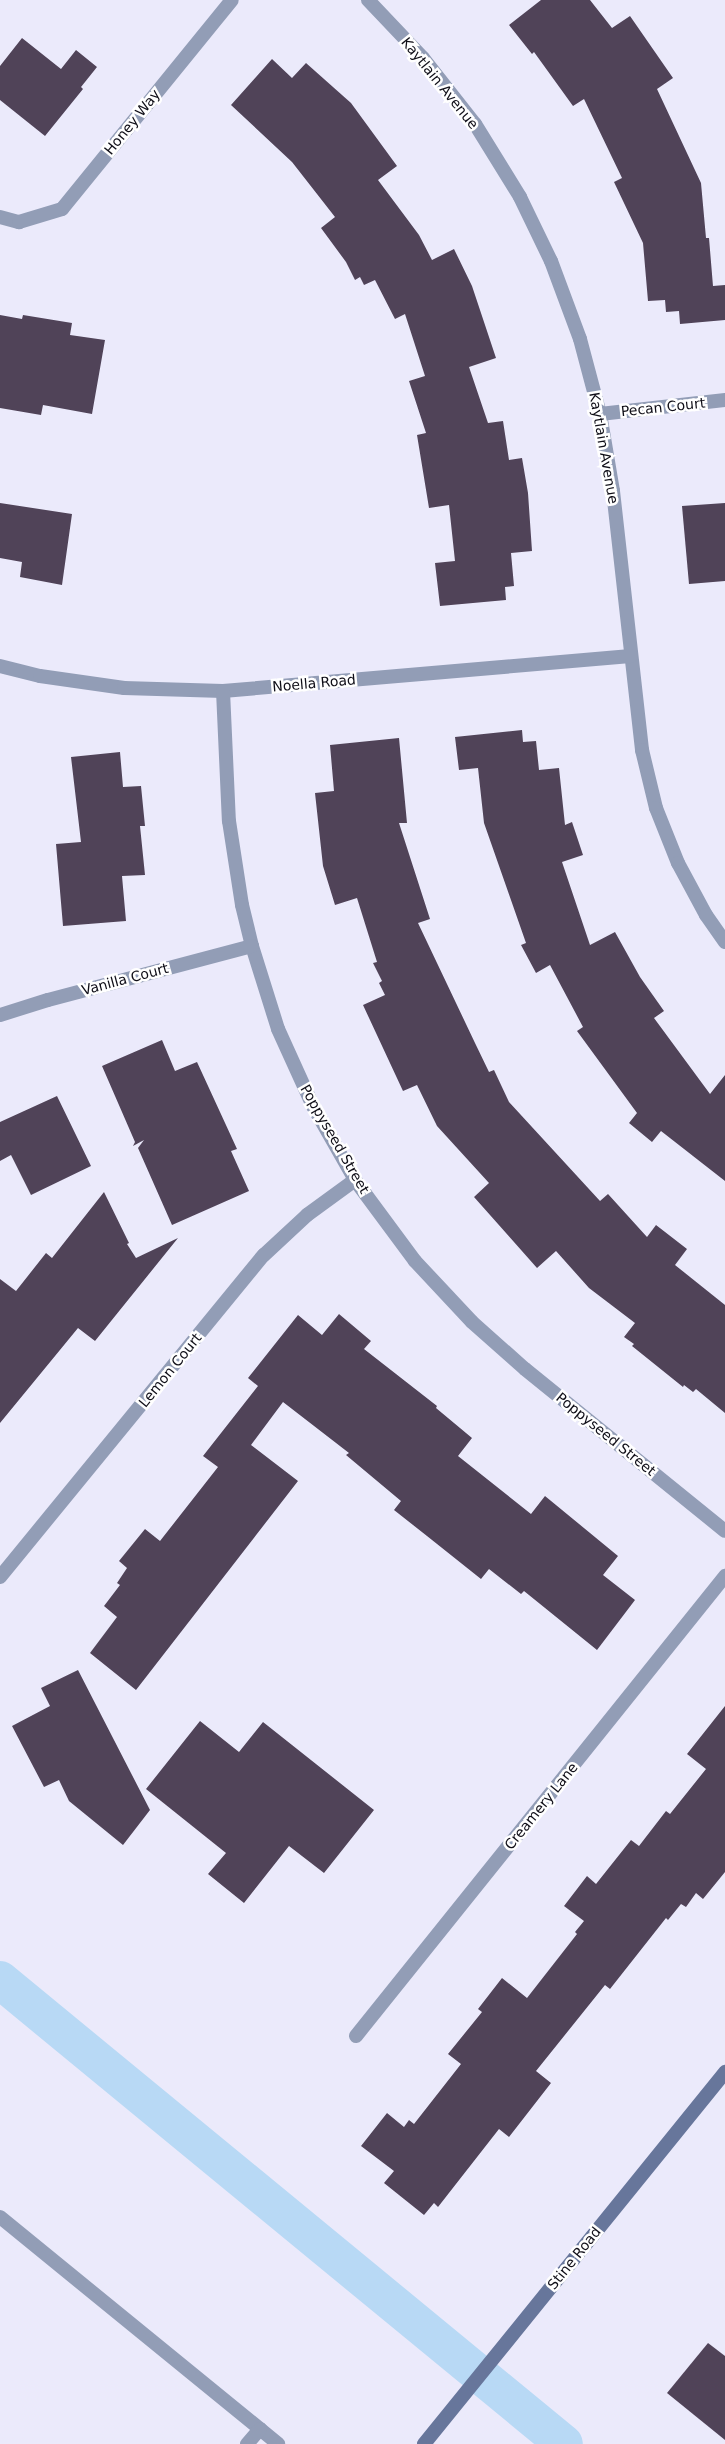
<!DOCTYPE html>
<html>
<head>
<meta charset="utf-8">
<style>
  body { margin:0 }
  #map { position:relative; width:725px; height:2444px; overflow:hidden; background:#ebeafb; font-family:"DejaVu Sans",sans-serif }
  div>[style] { position:absolute }
  .canal>* { height:38px; margin:-19px; padding:0 19px; transform-origin:19px; border-radius:19px; background:#b8d9f5 }
  .building>* { inset:0; background:#504358 }
  .service>* { height:14px; margin:-7px; padding:0 7px; transform-origin:7px; border-radius:7px; background:#929db6 }
  .minor>* { height:14px; margin:-7px; padding:0 7px; transform-origin:7px; border-radius:7px; background:#929db6 }
  .secondary>* { height:14px; margin:-7px; padding:0 7px; transform-origin:7px; border-radius:7px; background:#67769b }
  span { translate:-50% -50%; white-space:nowrap; text-align:center; line-height:1.15; -webkit-text-stroke:5px #fff; paint-order:stroke }
  .street-label { font-size:14px; color:#0f0e17 }
</style>
</head>
<body>
<div id="map">
  <div class="canal">
    <i style="left:0;top:1980px;width:730px;rotate:39.44deg"></i>
  </div>
  <div class="building">
    <i style="clip-path:polygon(541px 0,590px 0,612px 28px,630px 16px,673px 78px,657px 89px,701px 183px,706px 238px,709px 238px,713px 286px,725px 285px,725px 320px,680px 324px,679px 311px,666px 312px,665px 300px,648px 301px,643px 243px,614px 182px,622px 178px,584px 99px,573px 106px,534px 52px,532px 54px,509px 25px)"></i>
    <i style="clip-path:polygon(22px 38px,61px 69px,76px 50px,97px 67px,81px 87px,83px 89px,45px 136px,0 100px,0 66px)"></i>
    <i style="clip-path:polygon(272px 59px,292px 78px,306px 63px,351px 103px,397px 166px,378px 180px,419px 235px,432px 260px,454px 249px,472px 286px,496px 358px,469px 367px,488px 423px,503px 421px,509px 460px,522px 458px,528px 493px,532px 551px,511px 553px,514px 586px,505px 587px,506px 600px,440px 606px,435px 563px,455px 561px,449px 505px,429px 508px,417px 435px,426px 433px,409px 381px,425px 376px,405px 314px,395px 319px,375px 280px,364px 285px,360px 277px,355px 280px,346px 262px,321px 228px,335px 217px,292px 162px,231px 105px)"></i>
    <i style="clip-path:polygon(0 315px,22px 319px,23px 315px,72px 323px,70px 335px,105px 340px,92px 414px,43px 405px,41px 415px,0 408px)"></i>
    <i style="clip-path:polygon(0 503px,72px 514px,62px 585px,20px 577px,22px 562px,0 558px)"></i>
    <i style="clip-path:polygon(725px 503px,725px 581px,689px 584px,682px 506px)"></i>
    <i style="clip-path:polygon(522px 730px,523px 742px,536px 741px,539px 770px,559px 768px,565px 825px,572px 822px,583px 855px,562px 862px,590px 945px,615px 932px,640px 977px,664px 1011px,654px 1018px,710px 1094px,725px 1075px,725px 1181px,661px 1131px,652px 1142px,629px 1123px,637px 1113px,577px 1031px,583px 1027px,550px 965px,536px 973px,521px 945px,526px 943px,484px 823px,478px 768px,459px 770px,455px 737px)"></i>
    <i style="clip-path:polygon(399px 738px,407px 823px,399px 823px,430px 919px,418px 923px,475px 1043px,489px 1072px,494px 1070px,509px 1102px,600px 1201px,608px 1194px,647px 1237px,656px 1225px,687px 1249px,675px 1265px,725px 1305px,725px 1413px,696px 1389px,693px 1392px,684px 1385px,683px 1387px,632px 1346px,634px 1344px,624px 1337px,635px 1323px,589px 1288px,556px 1251px,537px 1268px,474px 1197px,489px 1183px,437px 1126px,417px 1085px,403px 1091px,363px 1005px,385px 995px,379px 983px,382px 981px,373px 963px,377px 962px,357px 898px,335px 905px,323px 866px,315px 793px,334px 791px,330px 745px)"></i>
    <i style="clip-path:polygon(120px 752px,123px 787px,141px 786px,145px 826px,140px 826px,145px 875px,122px 876px,126px 921px,63px 926px,56px 844px,81px 842px,71px 757px)"></i>
    <i style="clip-path:polygon(162px 1040px,175px 1071px,197px 1062px,237px 1149px,231px 1151px,249px 1191px,172px 1225px,138px 1148px,144px 1140px,133px 1146px,135px 1142px,102px 1066px)"></i>
    <i style="clip-path:polygon(57px 1096px,91px 1166px,31px 1195px,11px 1155px,0 1161px,0 1122px)"></i>
    <i style="clip-path:polygon(104px 1192px,129px 1243px,127px 1244px,136px 1258px,178px 1238px,95px 1341px,78px 1328px,0 1423px,0 1279px,16px 1291px,46px 1253px,52px 1258px)"></i>
    <i style="clip-path:polygon(339px 1314px,371px 1341px,364px 1349px,437px 1406px,436px 1408px,472px 1438px,458px 1456px,531px 1514px,545px 1496px,618px 1556px,603px 1575px,635px 1600px,597px 1650px,524px 1591px,521px 1594px,489px 1569px,481px 1579px,427px 1536px,394px 1510px,401px 1501px,346px 1455px,349px 1453px,283px 1402px,251px 1445px,298px 1481px,136px 1690px,90px 1653px,117px 1617px,104px 1606px,120px 1585px,117px 1583px,127px 1568px,119px 1561px,145px 1529px,160px 1541px,218px 1467px,203px 1456px,258px 1386px,248px 1378px,298px 1315px,322px 1335px)"></i>
    <i style="clip-path:polygon(78px 1670px,150px 1810px,123px 1845px,69px 1801px,59px 1780px,44px 1787px,12px 1726px,50px 1706px,41px 1688px)"></i>
    <i style="clip-path:polygon(725px 1706px,725px 1872px,703px 1899px,696px 1893px,686px 1907px,681px 1904px,668px 1920px,666px 1918px,610px 1989px,605px 1985px,536px 2071px,551px 2083px,509px 2137px,499px 2129px,438px 2207px,434px 2203px,424px 2215px,384px 2183px,394px 2171px,361px 2146px,387px 2113px,404px 2127px,409px 2120px,414px 2124px,461px 2064px,448px 2054px,482px 2012px,478px 2009px,502px 1978px,527px 1998px,577px 1934px,575px 1932px,584px 1921px,564px 1906px,587px 1876px,596px 1884px,631px 1840px,639px 1846px,666px 1811px,670px 1814px,706px 1769px,687px 1754px)"></i>
    <i style="clip-path:polygon(200px 1721px,239px 1752px,263px 1722px,374px 1810px,324px 1873px,289px 1846px,244px 1903px,208px 1874px,226px 1853px,146px 1789px)"></i>
    <i style="clip-path:polygon(708px 2343px,725px 2356px,725px 2440px,667px 2393px)"></i>
  </div>
  <div class="service">
    <i style="left:0;top:2217px;width:359px;rotate:39.2deg"></i>
    <i style="left:247px;top:2444px;width:20px;rotate:-49deg"></i>
  </div>
  <div class="minor">
    <i style="left:368px;top:0;width:80px;rotate:46.5deg"></i>
    <i style="left:423px;top:58px;width:84px;rotate:51.8deg"></i>
    <i style="left:475px;top:124px;width:86px;rotate:58.3deg"></i>
    <i style="left:520px;top:197px;width:71px;rotate:64.2deg"></i>
    <i style="left:551px;top:261px;width:83px;rotate:69.6deg"></i>
    <i style="left:580px;top:339px;width:78px;rotate:75.1deg"></i>
    <i style="left:600px;top:414px;width:78px;rotate:80.4deg"></i>
    <i style="left:613px;top:491px;width:261px;rotate:83.6deg"></i>
    <i style="left:642px;top:750px;width:60px;rotate:76.4deg"></i>
    <i style="left:656px;top:808px;width:59px;rotate:68.2deg"></i>
    <i style="left:678px;top:863px;width:59px;rotate:61.7deg"></i>
    <i style="left:706px;top:915px;width:33px;rotate:55deg"></i>
    <i style="left:0;top:217px;width:20px;rotate:15deg"></i>
    <i style="left:19px;top:222px;width:45px;rotate:-16.8deg"></i>
    <i style="left:62px;top:209px;width:269px;rotate:-50.9deg"></i>
    <i style="left:600px;top:414px;width:126px;rotate:-6.4deg"></i>
    <i style="left:0;top:666px;width:41px;rotate:14deg"></i>
    <i style="left:40px;top:676px;width:85px;rotate:8.1deg"></i>
    <i style="left:124px;top:688px;width:99px;rotate:1.7deg"></i>
    <i style="left:223px;top:691px;width:409px;rotate:-4.9deg"></i>
    <i style="left:223px;top:691px;width:130px;rotate:87.4deg"></i>
    <i style="left:229px;top:821px;width:85px;rotate:81.2deg"></i>
    <i style="left:242px;top:905px;width:42px;rotate:76.3deg"></i>
    <i style="left:252px;top:946px;width:87px;rotate:72.6deg"></i>
    <i style="left:278px;top:1029px;width:85px;rotate:65.6deg"></i>
    <i style="left:313px;top:1106px;width:85px;rotate:60.4deg"></i>
    <i style="left:355px;top:1180px;width:101px;rotate:53.5deg"></i>
    <i style="left:415px;top:1261px;width:83px;rotate:46.9deg"></i>
    <i style="left:472px;top:1322px;width:71px;rotate:41.6deg"></i>
    <i style="left:525px;top:1369px;width:257px;rotate:39deg"></i>
    <i style="left:0;top:1015px;width:50px;rotate:-17.4deg"></i>
    <i style="left:48px;top:1000px;width:211px;rotate:-14.8deg"></i>
    <i style="left:0;top:1577px;width:416px;rotate:-50.7deg"></i>
    <i style="left:264px;top:1255px;width:59px;rotate:-42.9deg"></i>
    <i style="left:307px;top:1215px;width:59px;rotate:-36.1deg"></i>
    <i style="left:356px;top:2036px;width:590px;rotate:-51.26deg"></i>
  </div>
  <div class="secondary">
    <i style="left:424px;top:2444px;width:479px;rotate:-51deg"></i>
  </div>
  <div class="street-label">
    <span style="left:440px;top:83px;rotate:51deg">Kaytlain Avenue</span>
    <span style="left:132px;top:122px;rotate:-51deg">Honey Way</span>
    <span style="left:663px;top:407px;rotate:-6deg">Pecan Court</span>
    <span style="left:604px;top:448px;rotate:80deg">Kaytlain Avenue</span>
    <span style="left:314px;top:683px;rotate:-5deg">Noella Road</span>
    <span style="left:125px;top:979px;rotate:-15deg">Vanilla Court</span>
    <span style="left:335px;top:1139px;rotate:60deg">Poppyseed Street</span>
    <span style="left:170px;top:1370px;rotate:-51deg">Lemon Court</span>
    <span style="left:606px;top:1434px;rotate:39deg">Poppyseed Street</span>
    <span style="left:541px;top:1806px;rotate:-51deg">Creamery Lane</span>
    <span style="left:574px;top:2258px;rotate:-51deg">Stine Road</span>
  </div>
</div>
</body>
</html>
